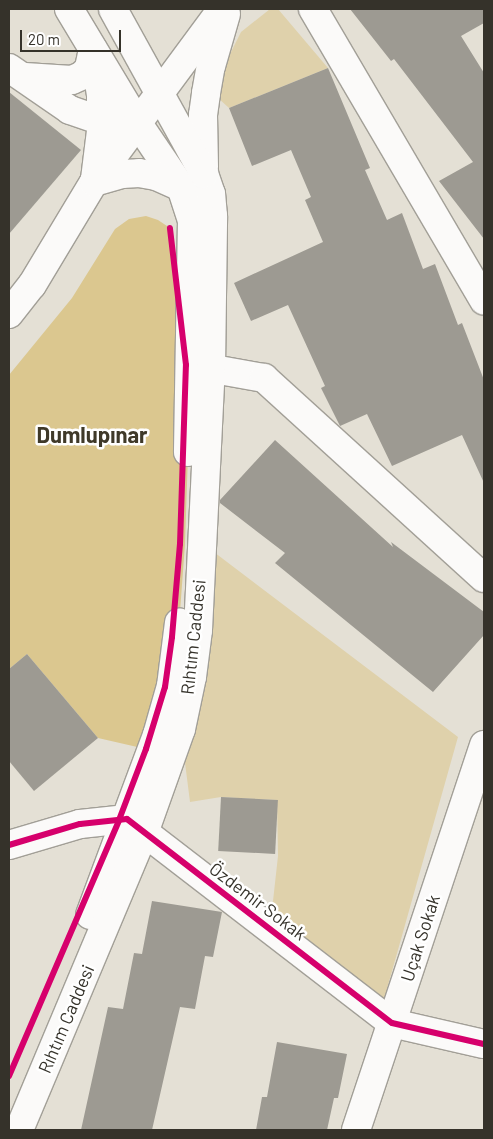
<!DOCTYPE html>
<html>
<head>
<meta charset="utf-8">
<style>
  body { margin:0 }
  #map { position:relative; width:493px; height:1139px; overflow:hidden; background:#e4e0d5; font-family:Barlow,sans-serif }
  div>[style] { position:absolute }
  .green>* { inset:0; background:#dfd1ab }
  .forest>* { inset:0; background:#dbc78f }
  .building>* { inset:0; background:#9d9a92; transform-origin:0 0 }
  .roads { filter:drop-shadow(1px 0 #a29f97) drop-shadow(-1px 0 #a29f97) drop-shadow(0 1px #a29f97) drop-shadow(0 -1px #a29f97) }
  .minor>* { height:28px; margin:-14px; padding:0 14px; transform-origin:14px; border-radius:14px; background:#fbfaf9 }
  .major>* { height:28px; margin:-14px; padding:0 14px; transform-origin:14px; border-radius:14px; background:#fbfaf9 }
  .cycleway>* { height:6px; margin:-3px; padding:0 3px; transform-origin:3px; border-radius:3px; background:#d6006c }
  span { translate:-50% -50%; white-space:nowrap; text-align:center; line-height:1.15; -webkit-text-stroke:5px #fff; paint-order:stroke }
  .street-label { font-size:18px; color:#35322a }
  .district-label { font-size:22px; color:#3f3929; font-weight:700 }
  .frame { position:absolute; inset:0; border:10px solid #35322a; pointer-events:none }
  .scale { position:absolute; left:20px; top:30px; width:101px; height:22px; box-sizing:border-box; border:2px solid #35322a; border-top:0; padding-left:6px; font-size:15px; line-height:18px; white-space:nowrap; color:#35322a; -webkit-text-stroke:4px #fff; paint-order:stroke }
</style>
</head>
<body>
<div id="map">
  <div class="green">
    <i style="clip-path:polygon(270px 9px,278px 9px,328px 68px,229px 108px,217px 97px,225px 64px,241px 32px)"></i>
    <i style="clip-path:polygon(202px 543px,458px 737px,383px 1003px,272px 910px,278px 856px,277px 800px,221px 797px,190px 802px,183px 747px)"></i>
  </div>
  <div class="forest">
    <i style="clip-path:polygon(146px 216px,158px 220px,170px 228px,191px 365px,185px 544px,178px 639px,146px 749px,98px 738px,27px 654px,9px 669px,9px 375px,72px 298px,115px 229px,129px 219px)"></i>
  </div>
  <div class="building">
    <i style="clip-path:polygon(350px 9px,484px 9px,484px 23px,461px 36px,484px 73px,484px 239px,439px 181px,473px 162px,394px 59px,391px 61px)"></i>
    <i style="clip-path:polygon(328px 68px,370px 168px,365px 170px,387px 220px,402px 213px,423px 269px,435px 264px,458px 325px,462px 323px,484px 380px,484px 483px,462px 435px,392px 466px,367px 414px,340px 426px,321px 388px,325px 386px,288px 305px,251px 321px,234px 283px,323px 242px,305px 200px,311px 197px,291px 150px,252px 166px,229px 108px)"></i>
    <i style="clip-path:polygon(9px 92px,81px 150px,9px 234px)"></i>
    <i style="clip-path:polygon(275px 440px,393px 547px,391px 542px,484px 612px,484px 635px,433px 692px,275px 563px,285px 553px,220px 503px,220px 500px)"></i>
    <i style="clip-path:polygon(27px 654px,98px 738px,34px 791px,9px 761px,9px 669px)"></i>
    <i style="left:221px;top:797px;width:57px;height:54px;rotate:3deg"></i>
    <i style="clip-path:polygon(152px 901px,222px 912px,213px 957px,205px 956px,195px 1009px,180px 1007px,152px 1130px,81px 1130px,108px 1007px,123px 1009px,134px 953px,142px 954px)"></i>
    <i style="clip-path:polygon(277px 1042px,347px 1054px,338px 1098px,334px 1098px,327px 1130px,256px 1130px,262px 1097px,267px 1097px)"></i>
  </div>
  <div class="roads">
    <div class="minor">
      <i style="left:313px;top:9px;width:338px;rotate:59.6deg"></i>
      <i style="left:9px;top:68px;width:74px;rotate:34.5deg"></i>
      <i style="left:70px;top:110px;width:43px;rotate:18.9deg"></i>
      <i style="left:111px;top:124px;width:11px;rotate:5deg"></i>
      <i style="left:122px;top:125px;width:15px;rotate:-11deg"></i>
      <i style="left:25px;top:77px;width:47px;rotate:3.7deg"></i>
      <i style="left:72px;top:80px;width:12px;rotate:-24deg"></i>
      <i style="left:83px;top:75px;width:9px;rotate:-49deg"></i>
      <i style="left:89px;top:68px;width:19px;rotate:-78deg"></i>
      <i style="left:9px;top:314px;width:37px;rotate:-52deg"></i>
      <i style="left:32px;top:285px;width:120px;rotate:-59deg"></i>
      <i style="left:191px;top:365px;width:74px;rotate:10.1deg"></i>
      <i style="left:264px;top:378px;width:297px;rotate:42.3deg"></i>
      <i style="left:9px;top:845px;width:74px;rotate:-16.5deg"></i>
      <i style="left:80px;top:824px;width:47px;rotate:-6.1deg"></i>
      <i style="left:127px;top:819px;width:334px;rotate:37.6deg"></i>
      <i style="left:392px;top:1023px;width:94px;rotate:12.9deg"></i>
      <i style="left:356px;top:1130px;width:406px;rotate:-71.6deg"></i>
    </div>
    <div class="major">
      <i style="left:69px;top:9px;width:132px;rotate:59deg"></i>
      <i style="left:137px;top:122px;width:78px;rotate:55.9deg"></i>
      <i style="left:181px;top:187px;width:35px;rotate:72deg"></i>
      <i style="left:192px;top:220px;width:232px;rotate:91deg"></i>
      <i style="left:204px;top:167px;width:52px;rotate:-91.1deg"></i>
      <i style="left:203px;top:115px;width:22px;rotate:-82deg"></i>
      <i style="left:206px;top:93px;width:27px;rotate:-80deg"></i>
      <i style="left:211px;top:66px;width:54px;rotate:-73.9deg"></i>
      <i style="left:95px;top:179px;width:48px;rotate:-82.9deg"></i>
      <i style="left:101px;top:131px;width:36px;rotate:-90deg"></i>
      <i style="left:101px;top:95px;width:32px;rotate:-99deg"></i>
      <i style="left:94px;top:182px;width:215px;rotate:-53.5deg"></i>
      <i style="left:94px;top:182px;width:29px;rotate:-16deg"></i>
      <i style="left:122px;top:174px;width:17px;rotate:-3deg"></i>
      <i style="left:139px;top:173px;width:17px;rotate:10deg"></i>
      <i style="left:156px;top:176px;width:27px;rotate:24deg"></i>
      <i style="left:90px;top:915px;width:192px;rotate:-69.6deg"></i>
      <i style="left:157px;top:735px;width:51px;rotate:-74.1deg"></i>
      <i style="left:171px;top:686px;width:64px;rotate:-82.8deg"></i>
      <i style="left:19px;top:1130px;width:322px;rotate:-67.2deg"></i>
      <i style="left:144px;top:833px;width:110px;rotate:-70.4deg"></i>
      <i style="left:181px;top:729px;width:53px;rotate:-78.1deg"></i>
      <i style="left:192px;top:677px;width:47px;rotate:-82.7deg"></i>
      <i style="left:198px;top:630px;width:262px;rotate:-87.2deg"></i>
      <i style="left:211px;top:368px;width:152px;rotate:-89.2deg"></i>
      <i style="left:213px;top:216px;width:22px;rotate:-95deg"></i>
      <i style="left:211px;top:194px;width:21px;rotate:-109deg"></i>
      <i style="left:204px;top:174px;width:188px;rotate:-118.9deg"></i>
    </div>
  </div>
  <div class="cycleway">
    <i style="left:9px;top:845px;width:74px;rotate:-16.5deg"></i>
    <i style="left:80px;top:824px;width:47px;rotate:-6.1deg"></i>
    <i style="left:127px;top:819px;width:334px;rotate:37.6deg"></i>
    <i style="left:392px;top:1023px;width:94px;rotate:12.9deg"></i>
    <i style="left:9px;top:1076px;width:279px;rotate:-66.7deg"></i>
    <i style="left:119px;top:820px;width:76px;rotate:-69.2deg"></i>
    <i style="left:146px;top:749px;width:65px;rotate:-73deg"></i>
    <i style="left:165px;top:687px;width:50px;rotate:-82deg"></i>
    <i style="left:172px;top:637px;width:93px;rotate:-85.1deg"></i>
    <i style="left:180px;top:544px;width:179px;rotate:-88.1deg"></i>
    <i style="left:186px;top:365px;width:138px;rotate:-96.7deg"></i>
  </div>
  <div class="street-label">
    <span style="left:193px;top:637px;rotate:-84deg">Rıhtım Caddesi</span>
    <span style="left:258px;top:901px;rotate:37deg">Özdemir Sokak</span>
    <span style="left:420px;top:938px;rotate:-72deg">Uçak Sokak</span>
    <span style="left:66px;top:1019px;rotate:-67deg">Rıhtım Caddesi</span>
  </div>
  <div class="district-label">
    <span style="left:92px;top:435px">Dumlupınar</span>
  </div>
  <div class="frame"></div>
  <div class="scale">20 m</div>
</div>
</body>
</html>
